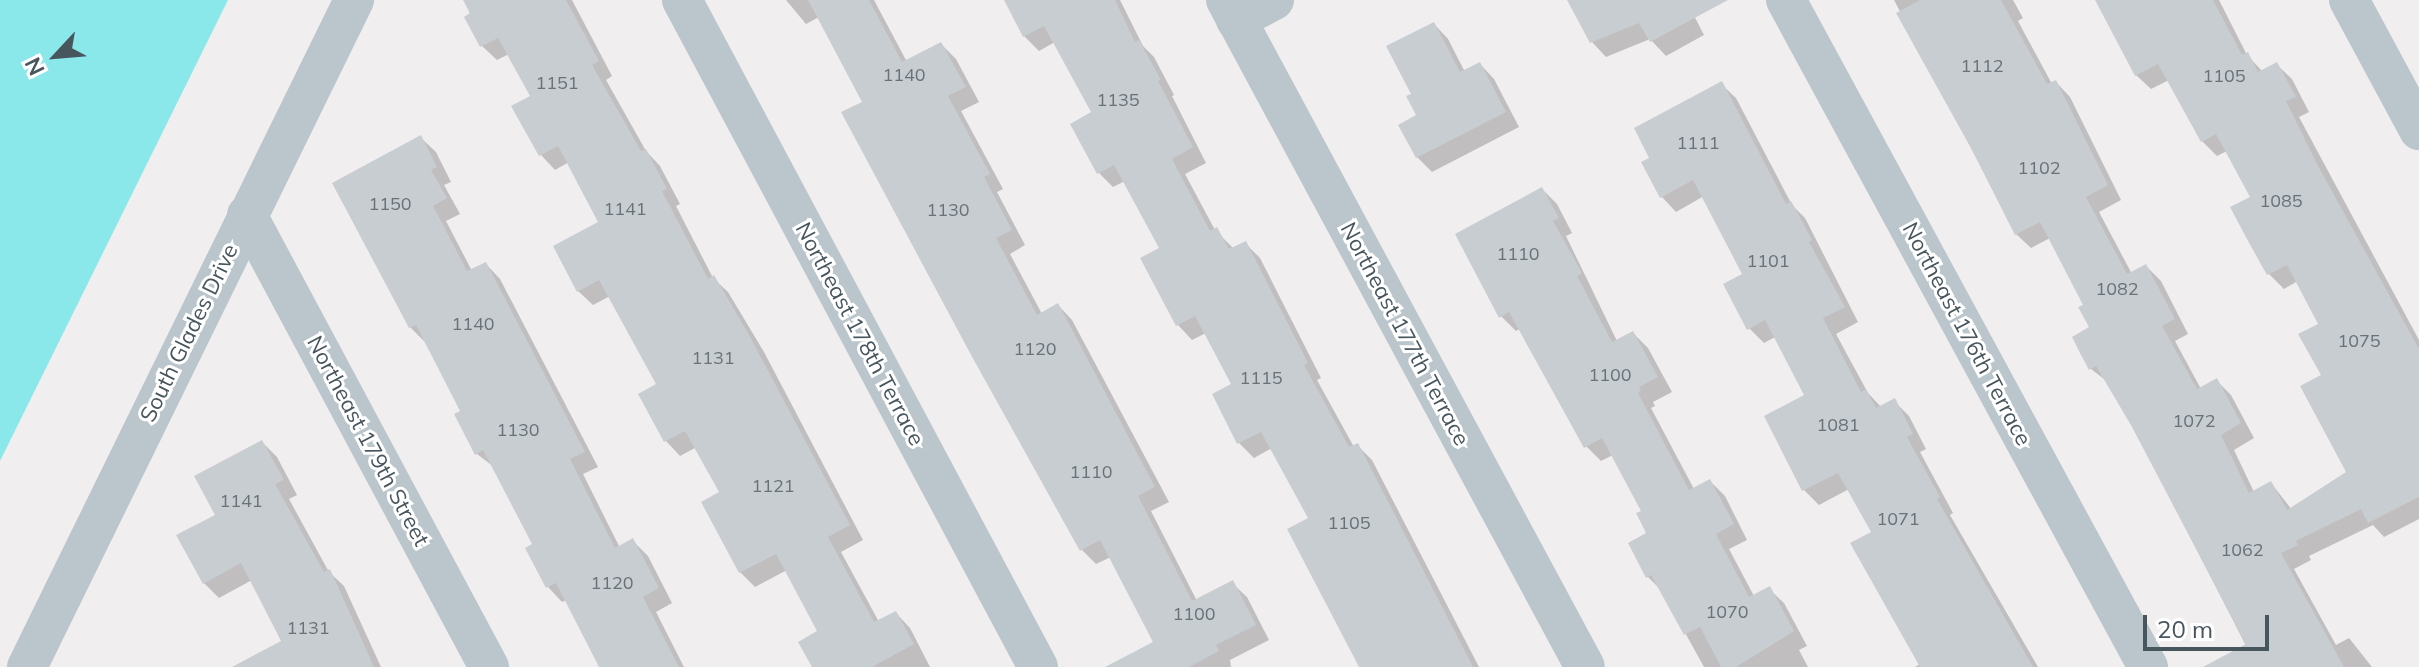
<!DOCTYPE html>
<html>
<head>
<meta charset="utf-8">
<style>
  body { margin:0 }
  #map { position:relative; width:2419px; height:667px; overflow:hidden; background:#f1eeef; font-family:Mulish,sans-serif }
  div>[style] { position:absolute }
  .water>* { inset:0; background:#8ae8eb }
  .shadow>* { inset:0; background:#0003 }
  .building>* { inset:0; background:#c8cdd1 }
  .street>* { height:40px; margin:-20px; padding:0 20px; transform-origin:20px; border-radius:20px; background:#bac6cb }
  span { translate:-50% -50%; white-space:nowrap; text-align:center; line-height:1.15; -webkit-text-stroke:6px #fff; paint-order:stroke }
  .number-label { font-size:18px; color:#677379 }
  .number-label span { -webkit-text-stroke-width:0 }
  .street-label { font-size:22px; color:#47555c }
  .north { position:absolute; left:16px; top:16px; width:80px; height:80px; -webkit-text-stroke:6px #fff; paint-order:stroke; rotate:244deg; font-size:22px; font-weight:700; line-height:32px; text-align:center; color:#47555c }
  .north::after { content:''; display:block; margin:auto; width:28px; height:36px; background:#47555c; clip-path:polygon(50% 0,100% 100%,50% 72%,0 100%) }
  .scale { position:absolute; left:2143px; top:615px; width:126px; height:36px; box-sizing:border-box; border:4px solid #47555c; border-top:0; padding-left:10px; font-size:24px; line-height:28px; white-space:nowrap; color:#47555c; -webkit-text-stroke:6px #fff; paint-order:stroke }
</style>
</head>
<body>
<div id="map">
  <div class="water">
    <i style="clip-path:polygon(0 0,228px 0,0 461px)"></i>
  </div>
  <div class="shadow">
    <i style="clip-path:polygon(465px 0,572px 0,612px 76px,606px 80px,646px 151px,660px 166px,680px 204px,676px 206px,713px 278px,728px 292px,764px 352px,863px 540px,841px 552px,879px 622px,896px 613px,910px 628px,930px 667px,814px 667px,820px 632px,787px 570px,755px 587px,740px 572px,722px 493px,695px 448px,680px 456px,666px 441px,641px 394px,659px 385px,610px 296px,593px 305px,578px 291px,601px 223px,569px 162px,555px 170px,541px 155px,533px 97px,509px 54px,497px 60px,482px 46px)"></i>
    <i style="clip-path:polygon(786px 0,874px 0,907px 62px,941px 44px,956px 59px,979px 102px,961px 111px,1003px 189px,997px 192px,1025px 245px,1010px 254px,1042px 314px,1058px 305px,1072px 320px,1169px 502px,1151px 511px,1197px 601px,1232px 583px,1247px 597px,1269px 640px,1230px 660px,1231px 667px,1142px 667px,1156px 643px,1111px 557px,1096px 564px,1082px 550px,865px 102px,819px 17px,806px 24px)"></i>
    <i style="clip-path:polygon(1006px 0,1120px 0,1143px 46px,1154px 57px,1174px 95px,1172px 96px,1206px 163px,1185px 174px,1215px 230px,1234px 249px,1245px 243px,1260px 258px,1321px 378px,1317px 380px,1354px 447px,1357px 445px,1372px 460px,1479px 667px,1363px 667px,1311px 519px,1272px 448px,1254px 458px,1239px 443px,1233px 385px,1206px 333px,1192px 340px,1178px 325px,1142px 259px,1162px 249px,1125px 181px,1113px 187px,1099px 173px,1094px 113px,1055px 42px,1039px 51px,1024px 36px)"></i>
    <i style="clip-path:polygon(1570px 0,1686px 0,1704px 35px,1666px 56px,1650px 39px,1606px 57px,1592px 42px)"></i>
    <i style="clip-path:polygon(1894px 0,2013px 0,2023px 18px,2018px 21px,2052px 84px,2056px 82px,2070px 97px,2121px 200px,2099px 212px,2132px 274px,2146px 266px,2161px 281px,2188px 334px,2175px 341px,2201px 389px,2216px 380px,2231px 395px,2254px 438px,2234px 450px,2254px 492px,2271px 483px,2292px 510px,2348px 472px,2324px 376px,2321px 324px,2298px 281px,2284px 289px,2269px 274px,2250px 240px,2253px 197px,2227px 151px,2217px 156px,2202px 141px,2169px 80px,2151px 89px,2136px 75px,2097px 0,2219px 0,2247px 55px,2263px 72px,2277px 65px,2292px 79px,2309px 112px,2299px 117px,2419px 340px,2419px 519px,2384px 537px,2373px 525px,2309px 556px,2311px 560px,2294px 569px,2336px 645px,2349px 638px,2372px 667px,2257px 667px,2133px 426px,2108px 382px,2091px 369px,2092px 328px,2086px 306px,2050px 238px,2031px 248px,2016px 234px)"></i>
    <i style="clip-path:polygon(1434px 24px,1448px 39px,1465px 72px,1480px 64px,1494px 79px,1519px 127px,1432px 172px,1417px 157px,1419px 116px,1414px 94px)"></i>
    <i style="clip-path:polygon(1721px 84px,1736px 98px,1792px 205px,1805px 218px,1858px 322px,1836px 334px,1868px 393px,1882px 408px,1894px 401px,1909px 416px,1926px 449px,1920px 452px,1953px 513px,1950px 515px,2038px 667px,1915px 667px,1920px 664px,1874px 533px,1849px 489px,1819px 505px,1804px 490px,1806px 396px,1775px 337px,1764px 343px,1749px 328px,1744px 274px,1704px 196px,1676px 212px,1662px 197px)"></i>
    <i style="clip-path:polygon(421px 138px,436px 152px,451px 182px,444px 185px,460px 214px,446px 221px,472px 271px,486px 264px,500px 279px,598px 467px,583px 474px,620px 548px,633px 541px,648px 556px,672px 603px,656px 612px,684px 667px,621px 667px,566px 600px,562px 602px,548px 587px,535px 545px,494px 467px,477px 454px,463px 412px,425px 342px,410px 327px)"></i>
    <i style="clip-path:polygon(1542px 189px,1557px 204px,1572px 233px,1566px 236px,1617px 341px,1633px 333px,1648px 348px,1672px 392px,1653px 402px,1655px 406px,1651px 408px,1694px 489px,1710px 481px,1725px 496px,1747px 540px,1729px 549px,1754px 596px,1769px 589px,1784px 603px,1807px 646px,1799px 650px,1808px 667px,1704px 667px,1662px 591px,1648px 577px,1649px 534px,1643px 511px,1613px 455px,1601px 461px,1586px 446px,1521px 328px,1516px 331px,1501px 316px)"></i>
    <i style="clip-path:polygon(262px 442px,277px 457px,297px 495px,289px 499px,329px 572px,344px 586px,381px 667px,273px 667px,284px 642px,252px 580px,219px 598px,204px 583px,217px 515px)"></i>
  </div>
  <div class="building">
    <i style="clip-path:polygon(463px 0,566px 0,599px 61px,592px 65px,641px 151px,646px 149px,667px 189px,662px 191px,708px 279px,714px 275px,749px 335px,850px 525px,828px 537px,874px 622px,896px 611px,914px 644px,872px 667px,812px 667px,798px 642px,817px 631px,776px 554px,739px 573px,701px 502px,719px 492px,685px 431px,664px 442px,638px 394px,656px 384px,599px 280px,577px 292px,553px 246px,598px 222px,558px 146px,539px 156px,511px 106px,530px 96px,498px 38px,480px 47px,464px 17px,470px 13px)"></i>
    <i style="clip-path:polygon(808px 0,869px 0,902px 62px,941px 42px,966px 87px,948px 96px,990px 174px,984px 177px,1012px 230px,996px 238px,1037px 315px,1058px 303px,1155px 487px,1138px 496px,1192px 601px,1233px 580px,1256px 625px,1216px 645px,1219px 651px,1189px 667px,1105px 667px,1153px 642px,1100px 540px,1080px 551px,970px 353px,841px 112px,862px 102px)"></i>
    <i style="clip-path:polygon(1004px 0,1115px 0,1135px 42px,1139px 40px,1161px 80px,1158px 81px,1193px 147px,1172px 159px,1210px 231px,1217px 227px,1229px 249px,1246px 241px,1308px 363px,1304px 365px,1349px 447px,1358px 443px,1473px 667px,1359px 667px,1287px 529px,1308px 518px,1261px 432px,1237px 444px,1212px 394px,1231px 384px,1195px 316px,1176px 326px,1140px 258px,1159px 248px,1114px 165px,1097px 174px,1070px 124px,1091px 112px,1044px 26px,1023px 37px)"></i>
    <i style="clip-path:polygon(1567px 0,1728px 0,1650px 42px,1639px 23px,1590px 43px)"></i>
    <i style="clip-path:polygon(1920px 0,2001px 0,2047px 84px,2056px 80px,2108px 185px,2086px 197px,2127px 274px,2146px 264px,2175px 319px,2162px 326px,2197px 389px,2217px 378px,2241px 423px,2221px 435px,2249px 493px,2271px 481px,2287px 510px,2346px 472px,2300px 386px,2321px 375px,2298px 334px,2318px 324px,2287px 265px,2267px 275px,2248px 241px,2230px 207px,2250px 197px,2216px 134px,2201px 142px,2158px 64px,2135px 76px,2095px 0,2213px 0,2242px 55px,2248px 52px,2258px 72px,2277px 62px,2296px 97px,2286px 101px,2317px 164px,2419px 349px,2419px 497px,2368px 523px,2361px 509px,2296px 541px,2298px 545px,2281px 553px,2344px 667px,2203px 667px,2246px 644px,2132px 427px,2096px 366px,2089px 370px,2080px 353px,2072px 337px,2089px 327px,2078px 307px,2083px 305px,2040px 222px,2015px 235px,1972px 150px,1896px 13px)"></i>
    <i style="clip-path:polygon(1434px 22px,1460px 72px,1480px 62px,1506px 112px,1416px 158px,1398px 125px,1416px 115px,1406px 96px,1411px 94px,1386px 46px)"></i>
    <i style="clip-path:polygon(1722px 81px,1786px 204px,1791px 201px,1802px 221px,1812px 240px,1809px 242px,1845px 307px,1823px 318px,1861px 392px,1866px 389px,1876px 408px,1895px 398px,1913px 434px,1907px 437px,1940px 497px,1937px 499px,2033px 667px,1920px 667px,1850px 543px,1871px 532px,1838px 473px,1802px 491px,1764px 416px,1804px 395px,1765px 320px,1747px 330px,1723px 284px,1742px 274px,1693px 180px,1660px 198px,1641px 162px,1649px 158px,1634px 128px)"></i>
    <i style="clip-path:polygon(421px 135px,437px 167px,431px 170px,447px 198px,433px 206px,467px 271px,486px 262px,585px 452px,570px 459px,615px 548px,633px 538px,659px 588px,643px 597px,679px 667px,599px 667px,556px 583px,546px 588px,525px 548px,532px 544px,483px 450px,475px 455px,454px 414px,460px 411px,416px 325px,409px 328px,332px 183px)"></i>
    <i style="clip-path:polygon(1542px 187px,1559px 218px,1553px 221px,1582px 273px,1577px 276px,1612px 342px,1633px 331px,1658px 377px,1639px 387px,1641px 391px,1638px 393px,1689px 490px,1710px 479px,1734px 524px,1716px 534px,1749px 597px,1770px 586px,1794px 631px,1736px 667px,1721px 667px,1700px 627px,1684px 635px,1651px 575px,1646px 578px,1628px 543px,1646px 533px,1636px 513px,1641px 511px,1602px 438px,1584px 448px,1509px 312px,1499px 318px,1455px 234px)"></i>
    <i style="clip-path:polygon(262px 440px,284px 480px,275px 484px,324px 572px,330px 569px,374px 667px,232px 667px,281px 641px,241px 563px,203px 584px,176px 535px,215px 515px,194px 476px)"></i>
  </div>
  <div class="street">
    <i style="left:682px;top:0;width:756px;rotate:61.91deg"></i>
    <i style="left:1226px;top:0;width:757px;rotate:61.71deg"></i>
    <i style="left:1786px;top:0;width:759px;rotate:61.51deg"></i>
    <i style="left:2349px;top:0;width:148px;rotate:61.7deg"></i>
    <i style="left:1236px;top:20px;width:43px;rotate:-27.8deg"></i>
    <i style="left:247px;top:215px;width:513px;rotate:61.84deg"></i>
    <i style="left:27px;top:667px;width:743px;rotate:-63.88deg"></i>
  </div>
  <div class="number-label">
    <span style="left:1982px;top:66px">1112</span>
    <span style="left:904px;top:75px">1140</span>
    <span style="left:2224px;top:76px">1105</span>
    <span style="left:557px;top:83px">1151</span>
    <span style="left:1118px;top:100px">1135</span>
    <span style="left:1698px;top:143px">1111</span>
    <span style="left:2039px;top:168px">1102</span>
    <span style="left:2281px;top:201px">1085</span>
    <span style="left:390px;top:204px">1150</span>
    <span style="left:625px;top:209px">1141</span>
    <span style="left:948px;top:210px">1130</span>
    <span style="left:1518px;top:254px">1110</span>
    <span style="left:1768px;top:261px">1101</span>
    <span style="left:2117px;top:289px">1082</span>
    <span style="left:473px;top:324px">1140</span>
    <span style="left:2359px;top:341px">1075</span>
    <span style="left:1035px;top:349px">1120</span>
    <span style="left:713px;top:358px">1131</span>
    <span style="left:1610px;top:375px">1100</span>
    <span style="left:1261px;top:378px">1115</span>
    <span style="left:2194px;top:421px">1072</span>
    <span style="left:1838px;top:425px">1081</span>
    <span style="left:518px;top:430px">1130</span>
    <span style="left:1091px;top:472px">1110</span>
    <span style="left:773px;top:486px">1121</span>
    <span style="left:241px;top:501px">1141</span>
    <span style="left:1898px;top:519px">1071</span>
    <span style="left:1349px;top:523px">1105</span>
    <span style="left:2242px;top:550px">1062</span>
    <span style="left:612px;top:583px">1120</span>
    <span style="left:1727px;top:612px">1070</span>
    <span style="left:1194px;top:614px">1100</span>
    <span style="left:308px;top:628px">1131</span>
  </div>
  <div class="street-label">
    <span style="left:189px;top:333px;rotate:-64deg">South Glades Drive</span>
    <span style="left:860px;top:334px;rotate:62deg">Northeast 178th Terrace</span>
    <span style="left:1405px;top:334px;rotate:62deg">Northeast 177th Terrace</span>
    <span style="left:1967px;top:334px;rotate:62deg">Northeast 176th Terrace</span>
    <span style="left:368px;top:441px;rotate:62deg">Northeast 179th Street</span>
  </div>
  <div class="north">N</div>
  <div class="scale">20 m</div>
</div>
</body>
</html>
